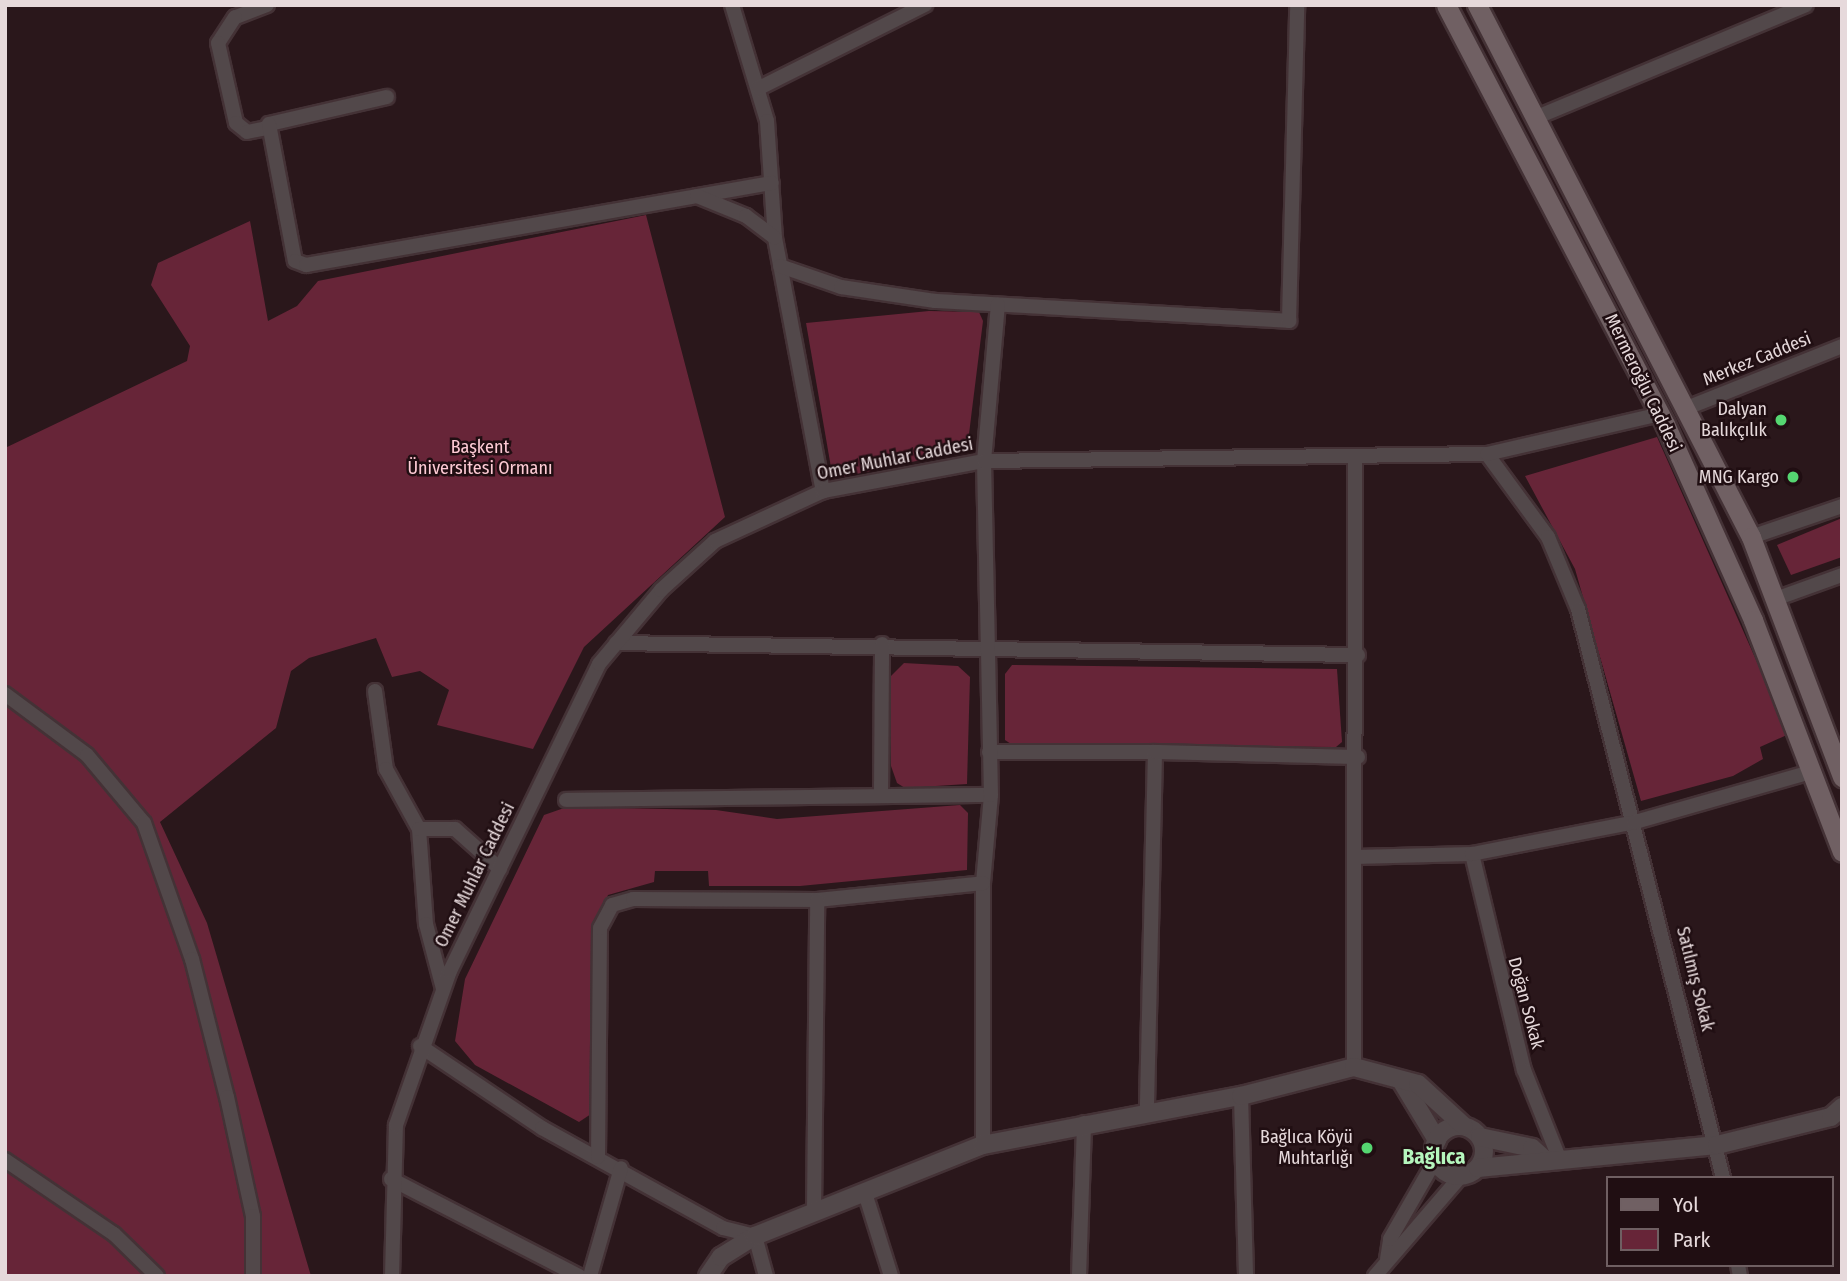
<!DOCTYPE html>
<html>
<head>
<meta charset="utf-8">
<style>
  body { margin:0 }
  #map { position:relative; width:1847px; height:1281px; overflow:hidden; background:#2a171b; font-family:"Fira Sans Condensed",sans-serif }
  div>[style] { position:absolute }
  .green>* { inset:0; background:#672538 }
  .roads { filter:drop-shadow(2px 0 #443236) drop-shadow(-2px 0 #443236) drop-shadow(0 2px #443236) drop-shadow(0 -2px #443236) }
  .minor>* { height:14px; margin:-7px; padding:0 7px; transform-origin:7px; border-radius:7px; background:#52484a }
  .tertiary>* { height:18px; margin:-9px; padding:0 9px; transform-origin:9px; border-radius:9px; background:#52484a }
  .tertiary>.ring { margin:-9px; padding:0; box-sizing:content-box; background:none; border:18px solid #52484a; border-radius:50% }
  .secondary>* { height:19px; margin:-9.5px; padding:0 9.5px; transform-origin:9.5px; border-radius:9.5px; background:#706063 }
  .dots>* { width:19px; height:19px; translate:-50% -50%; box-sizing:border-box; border:4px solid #200e12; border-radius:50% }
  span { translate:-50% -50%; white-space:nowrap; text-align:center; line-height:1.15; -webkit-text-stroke:5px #200e12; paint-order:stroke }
  .street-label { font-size:18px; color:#e6d9db }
  .poi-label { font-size:18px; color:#e6d9db }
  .right { translate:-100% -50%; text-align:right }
  .park-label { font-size:18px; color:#fecbd5 }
  .quarter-label { font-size:21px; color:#b5f6bd; font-weight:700 }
  .frame { position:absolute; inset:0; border:7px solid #e6d9db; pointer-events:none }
  .legend { position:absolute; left:1606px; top:1176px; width:228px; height:91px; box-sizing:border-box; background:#200e12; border:2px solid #6f5f62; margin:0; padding:9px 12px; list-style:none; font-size:21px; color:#e6d9db }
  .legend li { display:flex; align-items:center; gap:14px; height:35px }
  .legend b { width:35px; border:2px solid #6f5f62 }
</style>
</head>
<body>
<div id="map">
  <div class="green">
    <i style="clip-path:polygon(646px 215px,725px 517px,584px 647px,533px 749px,437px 725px,449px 690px,420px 671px,392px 677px,376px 638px,309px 658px,291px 671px,276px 728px,160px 822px,207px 923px,311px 1276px,5px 1276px,5px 448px,187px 361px,190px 346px,151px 285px,158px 263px,250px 221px,268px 321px,297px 306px,318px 281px)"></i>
    <i style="clip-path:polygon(929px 311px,979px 312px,983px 321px,967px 450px,833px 479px,806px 323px)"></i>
    <i style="clip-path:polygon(1657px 437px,1789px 734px,1760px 747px,1763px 759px,1733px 776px,1641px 801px,1575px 569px,1525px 476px)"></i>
    <i style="clip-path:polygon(1842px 518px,1842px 557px,1791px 575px,1777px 545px)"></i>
    <i style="clip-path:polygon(904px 663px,958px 666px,970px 677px,967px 784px,905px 788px,897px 783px,891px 766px,890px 677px)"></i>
    <i style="clip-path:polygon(1012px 665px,1337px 669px,1342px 742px,1336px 747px,1011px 744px,1005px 740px,1005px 674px)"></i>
    <i style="clip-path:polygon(960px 805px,968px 813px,967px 870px,800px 886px,709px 886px,708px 871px,655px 871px,654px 882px,608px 895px,594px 929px,594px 1112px,579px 1122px,475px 1065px,455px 1041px,465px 979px,544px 815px,567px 807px,716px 810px,777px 819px)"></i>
  </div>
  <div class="roads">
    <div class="minor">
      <i style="left:267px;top:5px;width:34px;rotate:159deg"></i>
      <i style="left:235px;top:17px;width:31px;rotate:123deg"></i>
      <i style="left:218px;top:43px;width:82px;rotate:77.3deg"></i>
      <i style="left:236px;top:123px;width:14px;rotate:39deg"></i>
      <i style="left:247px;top:132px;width:21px;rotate:-11deg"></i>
      <i style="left:732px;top:5px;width:121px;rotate:73.2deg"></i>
      <i style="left:767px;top:121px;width:117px;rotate:86.1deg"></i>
      <i style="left:775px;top:238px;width:258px;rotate:79.3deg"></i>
      <i style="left:759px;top:88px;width:186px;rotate:-26.6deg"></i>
      <i style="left:387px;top:97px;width:121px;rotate:167.1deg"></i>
      <i style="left:269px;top:124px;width:139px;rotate:79.3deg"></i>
      <i style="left:295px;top:261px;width:12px;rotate:20deg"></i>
      <i style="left:306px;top:265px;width:473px;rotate:-10deg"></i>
      <i style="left:1537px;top:117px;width:291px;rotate:-22.6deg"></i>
      <i style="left:697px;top:196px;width:53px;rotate:22.2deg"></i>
      <i style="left:746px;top:216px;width:36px;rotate:37deg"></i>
      <i style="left:780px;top:266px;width:65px;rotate:19deg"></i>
      <i style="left:841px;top:287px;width:95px;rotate:8.5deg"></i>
      <i style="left:935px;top:301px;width:355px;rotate:3.2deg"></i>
      <i style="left:1289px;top:321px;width:316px;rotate:-88.5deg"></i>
      <i style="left:1687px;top:408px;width:167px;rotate:-21.8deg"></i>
      <i style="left:1487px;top:454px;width:103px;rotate:53.7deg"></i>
      <i style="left:1548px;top:537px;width:78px;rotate:67.4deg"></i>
      <i style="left:1578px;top:609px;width:587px;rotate:75.7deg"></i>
      <i style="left:1751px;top:537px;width:96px;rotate:-18.8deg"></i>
      <i style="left:1778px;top:598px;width:68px;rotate:-19.8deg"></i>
      <i style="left:616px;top:643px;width:742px;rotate:0.93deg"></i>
      <i style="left:375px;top:691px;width:79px;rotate:82deg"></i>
      <i style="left:386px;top:769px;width:68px;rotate:61.2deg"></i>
      <i style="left:419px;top:829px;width:95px;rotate:85.8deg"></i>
      <i style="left:426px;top:924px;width:67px;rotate:75.3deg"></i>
      <i style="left:5px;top:694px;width:102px;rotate:36.6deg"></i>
      <i style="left:87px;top:755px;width:89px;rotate:50deg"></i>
      <i style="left:144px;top:823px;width:144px;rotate:70.6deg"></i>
      <i style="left:192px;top:959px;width:142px;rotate:75.8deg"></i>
      <i style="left:227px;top:1097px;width:122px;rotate:77.7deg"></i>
      <i style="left:253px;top:1216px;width:60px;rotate:90deg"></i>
      <i style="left:989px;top:752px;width:166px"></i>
      <i style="left:1155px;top:752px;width:360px;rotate:91.3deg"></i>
      <i style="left:1155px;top:752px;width:203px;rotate:1.4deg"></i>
      <i style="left:881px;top:796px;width:152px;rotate:-89.6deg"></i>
      <i style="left:566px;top:800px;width:425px;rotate:-0.7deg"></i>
      <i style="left:419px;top:829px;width:36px"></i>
      <i style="left:455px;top:829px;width:60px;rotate:41.6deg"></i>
      <i style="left:1472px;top:854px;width:222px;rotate:76.5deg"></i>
      <i style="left:1524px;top:1070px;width:95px;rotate:68.3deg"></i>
      <i style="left:1355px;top:857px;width:117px;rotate:-1.5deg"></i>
      <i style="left:1472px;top:854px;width:166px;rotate:-11.1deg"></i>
      <i style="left:1635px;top:822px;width:183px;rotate:-15.9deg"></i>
      <i style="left:420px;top:1046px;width:147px;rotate:33.9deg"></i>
      <i style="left:542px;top:1128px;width:207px;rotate:28.9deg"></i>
      <i style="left:723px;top:1228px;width:33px;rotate:14deg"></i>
      <i style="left:755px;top:1236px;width:41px;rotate:74.6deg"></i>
      <i style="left:1354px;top:1067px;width:607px;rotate:-89.91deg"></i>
      <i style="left:1241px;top:1096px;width:180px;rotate:88.4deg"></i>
      <i style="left:983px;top:1145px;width:262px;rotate:-90deg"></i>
      <i style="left:983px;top:883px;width:88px;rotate:-84.8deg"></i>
      <i style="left:991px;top:795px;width:334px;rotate:-91.2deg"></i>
      <i style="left:984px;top:461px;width:157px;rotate:-84.9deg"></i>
      <i style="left:598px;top:1157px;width:229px;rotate:-89.5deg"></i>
      <i style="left:600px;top:928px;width:26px;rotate:-62deg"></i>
      <i style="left:612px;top:905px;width:22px;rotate:-16deg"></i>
      <i style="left:633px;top:899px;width:184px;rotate:0.3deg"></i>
      <i style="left:817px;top:900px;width:167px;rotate:-5.8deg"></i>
      <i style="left:5px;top:1160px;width:132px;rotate:34.2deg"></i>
      <i style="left:114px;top:1234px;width:60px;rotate:44.3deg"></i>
      <i style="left:391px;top:1179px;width:212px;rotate:27.3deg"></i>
      <i style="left:865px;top:1193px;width:87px;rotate:72.6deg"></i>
      <i style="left:814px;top:1212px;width:312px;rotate:-89.4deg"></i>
      <i style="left:1387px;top:1259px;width:20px;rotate:-81deg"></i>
      <i style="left:1390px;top:1239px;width:92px;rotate:-60.1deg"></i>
      <i style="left:1738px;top:1265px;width:11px;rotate:80deg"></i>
      <i style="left:392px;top:1276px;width:151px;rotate:-88.5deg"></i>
      <i style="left:396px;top:1125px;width:163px;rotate:-70.7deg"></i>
      <i style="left:450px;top:971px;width:341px;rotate:-64.1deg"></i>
      <i style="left:599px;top:664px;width:97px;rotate:-50deg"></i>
      <i style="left:661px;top:590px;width:73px;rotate:-42.2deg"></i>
      <i style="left:715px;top:541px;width:119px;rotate:-24.8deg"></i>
      <i style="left:823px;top:491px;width:164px;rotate:-10.6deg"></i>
      <i style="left:984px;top:461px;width:503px;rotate:-0.8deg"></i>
      <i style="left:1487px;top:454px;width:178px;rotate:-13deg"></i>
      <i style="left:590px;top:1276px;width:112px;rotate:-74deg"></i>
      <i style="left:1079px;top:1276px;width:153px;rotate:-88.1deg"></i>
      <i style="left:1375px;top:1276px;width:132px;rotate:-49.3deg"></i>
    </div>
    <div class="tertiary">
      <i style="left:1402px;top:1082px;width:68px;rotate:58.9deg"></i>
      <i class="ring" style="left:1434px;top:1126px;width:32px;height:32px"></i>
      <i style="left:1480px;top:1137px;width:53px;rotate:11.9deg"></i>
      <i style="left:1532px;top:1148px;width:15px;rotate:42deg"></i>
      <i style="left:1478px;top:1168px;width:240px;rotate:-5.5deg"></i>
      <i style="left:1717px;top:1145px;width:117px;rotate:-13.8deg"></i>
      <i style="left:1831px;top:1117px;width:15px;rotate:-42deg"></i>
      <i style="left:708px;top:1276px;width:23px;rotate:-56deg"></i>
      <i style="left:721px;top:1257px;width:40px;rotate:-32deg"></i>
      <i style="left:755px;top:1236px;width:245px;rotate:-21.8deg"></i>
      <i style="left:983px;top:1145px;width:263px;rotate:-10.8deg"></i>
      <i style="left:1241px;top:1096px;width:117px;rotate:-14.4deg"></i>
      <i style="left:1354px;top:1067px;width:66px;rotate:14.9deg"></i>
      <i style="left:1418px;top:1084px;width:62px;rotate:42.4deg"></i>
    </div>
    <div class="secondary">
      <i style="left:1446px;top:5px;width:473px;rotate:62.4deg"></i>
      <i style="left:1665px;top:424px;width:215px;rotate:65.8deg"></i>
      <i style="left:1753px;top:620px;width:248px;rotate:69deg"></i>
      <i style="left:1477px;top:5px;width:598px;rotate:62.75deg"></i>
      <i style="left:1751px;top:537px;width:257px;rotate:69.2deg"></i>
    </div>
  </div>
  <div class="dots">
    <i style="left:1781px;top:420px;background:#55d671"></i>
    <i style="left:1793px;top:477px;background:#55d671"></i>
    <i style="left:1367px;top:1148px;background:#55d671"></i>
  </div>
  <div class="street-label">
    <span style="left:1757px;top:359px;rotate:-22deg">Merkez Caddesi</span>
    <span style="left:1643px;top:383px;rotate:64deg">Mermeroğlu Caddesi</span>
    <span style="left:895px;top:459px;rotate:-11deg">Omer Muhlar Caddesi</span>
    <span style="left:475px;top:875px;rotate:-64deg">Omer Muhlar Caddesi</span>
    <span style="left:1695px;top:979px;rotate:76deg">Satılmış Sokak</span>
    <span style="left:1526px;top:1003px;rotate:75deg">Doğan Sokak</span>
  </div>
  <div class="poi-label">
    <span class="right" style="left:1767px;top:420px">Dalyan<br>Balıkçılık</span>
    <span class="right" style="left:1779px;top:477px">MNG Kargo</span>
    <span class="right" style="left:1353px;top:1148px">Bağlıca Köyü<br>Muhtarlığı</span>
  </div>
  <div class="park-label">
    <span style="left:480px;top:458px">Başkent<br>Üniversitesi Ormanı</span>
  </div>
  <div class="quarter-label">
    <span style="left:1434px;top:1157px">Bağlıca</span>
  </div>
  <div class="frame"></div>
  <ul class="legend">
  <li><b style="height:9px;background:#706063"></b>Yol</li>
  <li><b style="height:19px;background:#672538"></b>Park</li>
  </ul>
</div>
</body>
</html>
